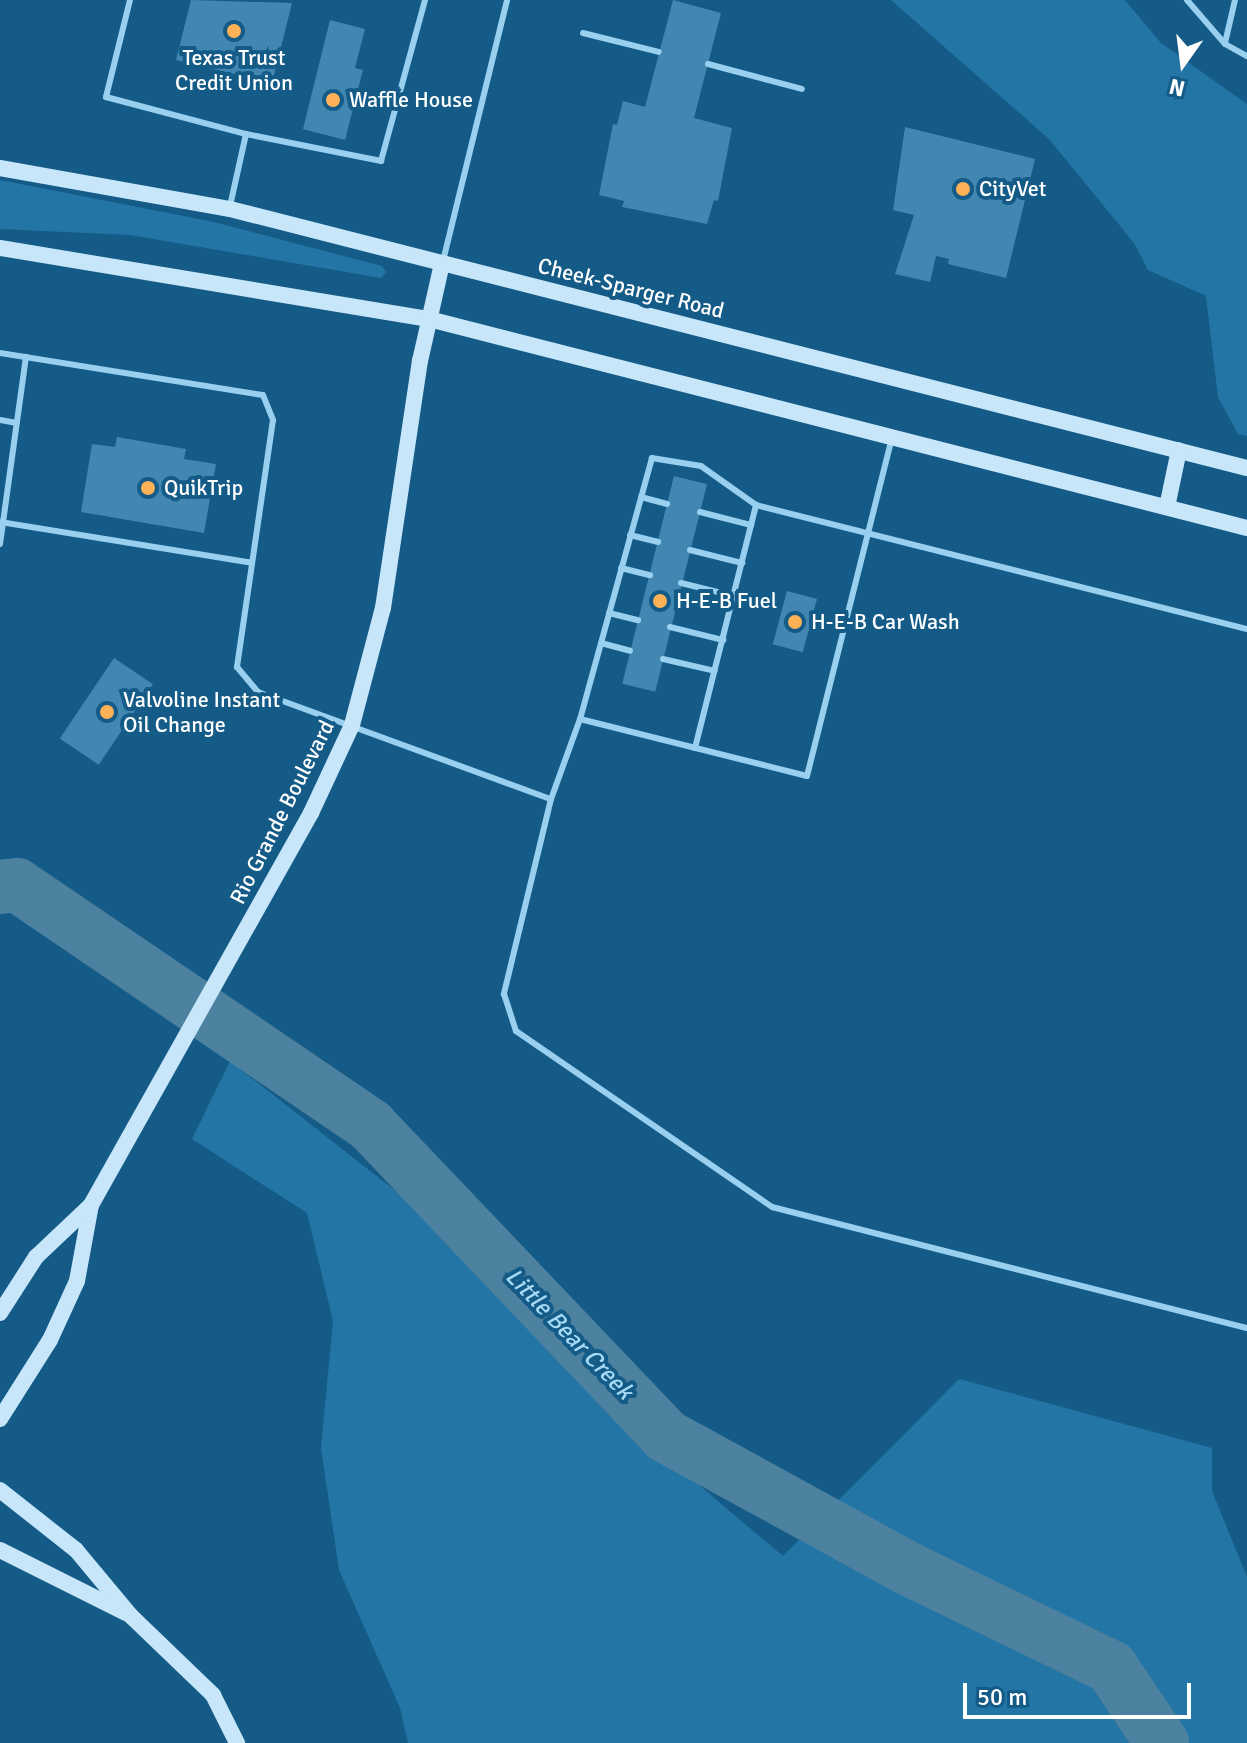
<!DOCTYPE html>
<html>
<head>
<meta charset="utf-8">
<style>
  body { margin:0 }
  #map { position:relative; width:1247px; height:1743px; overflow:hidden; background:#145b87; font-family:Signika,sans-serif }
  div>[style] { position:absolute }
  .green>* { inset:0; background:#2375a5 }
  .river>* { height:54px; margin:-27px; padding:0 27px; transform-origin:27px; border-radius:27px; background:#4d81a0 }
  .building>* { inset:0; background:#4187b2; transform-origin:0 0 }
  .lane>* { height:6px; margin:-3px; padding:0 3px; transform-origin:3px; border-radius:3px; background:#99cfef }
  .secondary>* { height:16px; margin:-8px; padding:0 8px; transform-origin:8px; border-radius:8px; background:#c7e6fa }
  .dots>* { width:22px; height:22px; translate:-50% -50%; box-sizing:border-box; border:4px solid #145b87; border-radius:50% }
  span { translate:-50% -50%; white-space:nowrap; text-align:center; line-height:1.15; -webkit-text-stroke:8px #145b87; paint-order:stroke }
  .poi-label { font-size:22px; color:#fff }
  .left { translate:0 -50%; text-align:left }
  .street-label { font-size:22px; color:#fff }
  .water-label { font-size:24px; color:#a5d9f6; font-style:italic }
  .north { position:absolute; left:1143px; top:24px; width:80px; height:80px; -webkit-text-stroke:6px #145b87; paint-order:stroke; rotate:194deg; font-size:22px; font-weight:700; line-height:32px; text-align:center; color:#fff }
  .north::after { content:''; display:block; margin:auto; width:28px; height:36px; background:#fff; clip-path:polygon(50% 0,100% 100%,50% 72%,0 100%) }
  .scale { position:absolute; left:963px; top:1683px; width:228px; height:36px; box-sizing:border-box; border:4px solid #fff; border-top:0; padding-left:10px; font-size:24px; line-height:28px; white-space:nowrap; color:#fff; -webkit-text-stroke:6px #145b87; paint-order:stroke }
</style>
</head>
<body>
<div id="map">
  <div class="green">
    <i style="clip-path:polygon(891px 0,1125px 0,1161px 43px,1247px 104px,1247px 436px,1238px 434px,1218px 397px,1206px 296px,1148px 270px,1134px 243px,1049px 139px)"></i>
    <i style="clip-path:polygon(0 180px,214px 222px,382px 266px,386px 272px,381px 278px,130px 235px,0 229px)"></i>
    <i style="clip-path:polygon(230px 1061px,411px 1203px,635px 1431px,783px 1556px,959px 1379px,1212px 1448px,1212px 1491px,1247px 1577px,1247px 1743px,408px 1743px,400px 1708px,339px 1570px,321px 1448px,333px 1321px,307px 1213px,192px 1139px)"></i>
  </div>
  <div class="river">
    <i style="left:0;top:887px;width:17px;rotate:-7deg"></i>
    <i style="left:17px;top:885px;width:428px;rotate:34.2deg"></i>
    <i style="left:371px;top:1126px;width:428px;rotate:46.4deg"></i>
    <i style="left:666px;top:1436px;width:277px;rotate:28.7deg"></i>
    <i style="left:909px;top:1569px;width:225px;rotate:25.9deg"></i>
    <i style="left:1111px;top:1667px;width:92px;rotate:56.1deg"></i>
  </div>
  <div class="building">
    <i style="clip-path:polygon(191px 0,292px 3px,272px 83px,176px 60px)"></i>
    <i style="clip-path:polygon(673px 0,721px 13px,694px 118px,732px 128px,718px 201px,714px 200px,707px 224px,622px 207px,624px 201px,599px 195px,613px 124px,617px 125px,623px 101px,645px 107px)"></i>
    <i style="clip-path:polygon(330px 20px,365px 29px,355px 68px,363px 70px,345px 140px,303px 129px)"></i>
    <i style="clip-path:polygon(905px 127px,1035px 159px,1006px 278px,948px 264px,949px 259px,936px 256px,930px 282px,895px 274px,914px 215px,893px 210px)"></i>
    <i style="clip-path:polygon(117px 437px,186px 449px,184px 459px,216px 464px,204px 533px,81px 512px,92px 444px,115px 447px)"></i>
    <i style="left:674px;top:476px;width:34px;height:214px;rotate:14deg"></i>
    <i style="left:787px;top:591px;width:31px;height:55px;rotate:15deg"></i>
    <i style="left:114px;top:658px;width:47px;height:97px;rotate:34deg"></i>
  </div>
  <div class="lane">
    <i style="left:130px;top:0;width:100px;rotate:103.9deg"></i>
    <i style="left:106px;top:97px;width:145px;rotate:14.8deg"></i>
    <i style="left:246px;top:134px;width:74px;rotate:102.5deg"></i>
    <i style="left:1187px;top:0;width:58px;rotate:49.2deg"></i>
    <i style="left:1225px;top:44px;width:25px;rotate:29deg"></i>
    <i style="left:583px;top:33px;width:78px;rotate:14deg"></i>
    <i style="left:1225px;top:43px;width:44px;rotate:-76.9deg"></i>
    <i style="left:708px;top:64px;width:97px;rotate:14.9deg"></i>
    <i style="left:246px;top:134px;width:138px;rotate:11.3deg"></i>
    <i style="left:381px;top:161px;width:167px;rotate:-74.7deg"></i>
    <i style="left:443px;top:261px;width:269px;rotate:-76.2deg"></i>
    <i style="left:0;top:353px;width:266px;rotate:9.1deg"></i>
    <i style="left:263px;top:395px;width:27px;rotate:68deg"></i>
    <i style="left:273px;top:420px;width:250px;rotate:98.3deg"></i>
    <i style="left:237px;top:667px;width:33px;rotate:50deg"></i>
    <i style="left:258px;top:692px;width:312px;rotate:20.1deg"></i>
    <i style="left:0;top:420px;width:17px;rotate:10deg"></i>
    <i style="left:641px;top:497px;width:27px;rotate:15deg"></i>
    <i style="left:700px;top:512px;width:53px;rotate:14.3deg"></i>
    <i style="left:0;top:522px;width:255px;rotate:9.2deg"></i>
    <i style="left:630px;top:535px;width:29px;rotate:14deg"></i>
    <i style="left:0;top:544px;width:189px;rotate:-82.1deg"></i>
    <i style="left:690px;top:550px;width:54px;rotate:14deg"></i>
    <i style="left:621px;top:568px;width:30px;rotate:14deg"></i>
    <i style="left:681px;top:583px;width:55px;rotate:13.8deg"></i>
    <i style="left:609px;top:613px;width:30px;rotate:14deg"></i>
    <i style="left:670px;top:627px;width:55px;rotate:13.8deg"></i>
    <i style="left:1247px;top:629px;width:506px;rotate:-165.83deg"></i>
    <i style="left:756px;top:505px;width:67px;rotate:-144.7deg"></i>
    <i style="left:701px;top:466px;width:50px;rotate:-170.7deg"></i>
    <i style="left:652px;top:458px;width:271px;rotate:105.4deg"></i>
    <i style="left:580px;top:719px;width:85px;rotate:109.9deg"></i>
    <i style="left:551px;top:799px;width:201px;rotate:103.6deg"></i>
    <i style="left:504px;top:994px;width:39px;rotate:72deg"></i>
    <i style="left:516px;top:1031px;width:311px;rotate:34.5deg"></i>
    <i style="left:772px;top:1207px;width:490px;rotate:14.3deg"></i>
    <i style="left:601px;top:643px;width:30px;rotate:15deg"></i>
    <i style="left:663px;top:659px;width:53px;rotate:13deg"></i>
    <i style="left:580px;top:719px;width:234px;rotate:14.1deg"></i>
    <i style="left:807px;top:776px;width:349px;rotate:-75.9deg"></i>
    <i style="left:695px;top:748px;width:251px;rotate:-75.9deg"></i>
  </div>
  <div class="secondary">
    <i style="left:0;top:168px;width:234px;rotate:10.1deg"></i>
    <i style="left:230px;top:209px;width:1049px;rotate:14.29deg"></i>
    <i style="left:0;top:248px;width:435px;rotate:9.4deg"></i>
    <i style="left:429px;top:319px;width:844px;rotate:14.33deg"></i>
    <i style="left:1167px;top:507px;width:58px;rotate:-78.1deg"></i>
    <i style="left:0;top:1313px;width:67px;rotate:-57.3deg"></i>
    <i style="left:36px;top:1257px;width:76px;rotate:-43.4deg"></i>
    <i style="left:91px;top:1205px;width:450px;rotate:-60.7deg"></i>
    <i style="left:311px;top:813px;width:97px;rotate:-65deg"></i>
    <i style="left:352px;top:725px;width:121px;rotate:-75.2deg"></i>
    <i style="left:383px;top:608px;width:250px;rotate:-81.5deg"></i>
    <i style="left:420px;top:361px;width:100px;rotate:-77.3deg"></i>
    <i style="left:0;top:1419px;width:93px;rotate:-57.7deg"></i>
    <i style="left:50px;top:1340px;width:65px;rotate:-65.4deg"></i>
    <i style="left:77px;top:1281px;width:77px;rotate:-79.6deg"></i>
    <i style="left:0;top:1490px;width:97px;rotate:38.3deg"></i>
    <i style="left:76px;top:1550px;width:86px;rotate:50.2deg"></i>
    <i style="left:131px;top:1616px;width:114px;rotate:43.9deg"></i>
    <i style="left:213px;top:1695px;width:54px;rotate:63.4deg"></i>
    <i style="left:0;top:1550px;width:141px;rotate:26.6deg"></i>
  </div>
  <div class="dots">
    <i style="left:234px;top:31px;background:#ffb157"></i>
    <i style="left:333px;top:100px;background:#ffb157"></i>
    <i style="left:963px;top:189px;background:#ffb157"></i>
    <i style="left:148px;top:488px;background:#ffb157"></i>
    <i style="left:660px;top:601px;background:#ffb157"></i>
    <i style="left:795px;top:622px;background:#ffb157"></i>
    <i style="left:107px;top:712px;background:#ffb157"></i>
  </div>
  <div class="poi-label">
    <span style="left:234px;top:70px">Texas Trust<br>Credit Union</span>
    <span class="left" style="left:349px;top:100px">Waffle House</span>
    <span class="left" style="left:979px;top:189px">CityVet</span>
    <span class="left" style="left:164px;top:488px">QuikTrip</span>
    <span class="left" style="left:676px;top:601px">H-E-B Fuel</span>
    <span class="left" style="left:811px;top:622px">H-E-B Car Wash</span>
    <span class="left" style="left:123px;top:712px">Valvoline Instant<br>Oil Change</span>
  </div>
  <div class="street-label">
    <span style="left:631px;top:288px;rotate:14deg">Cheek-Sparger Road</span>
    <span style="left:282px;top:812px;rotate:-63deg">Rio Grande Boulevard</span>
  </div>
  <div class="water-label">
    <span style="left:569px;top:1334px;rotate:46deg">Little Bear Creek</span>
  </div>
  <div class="north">N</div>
  <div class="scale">50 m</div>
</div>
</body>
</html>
